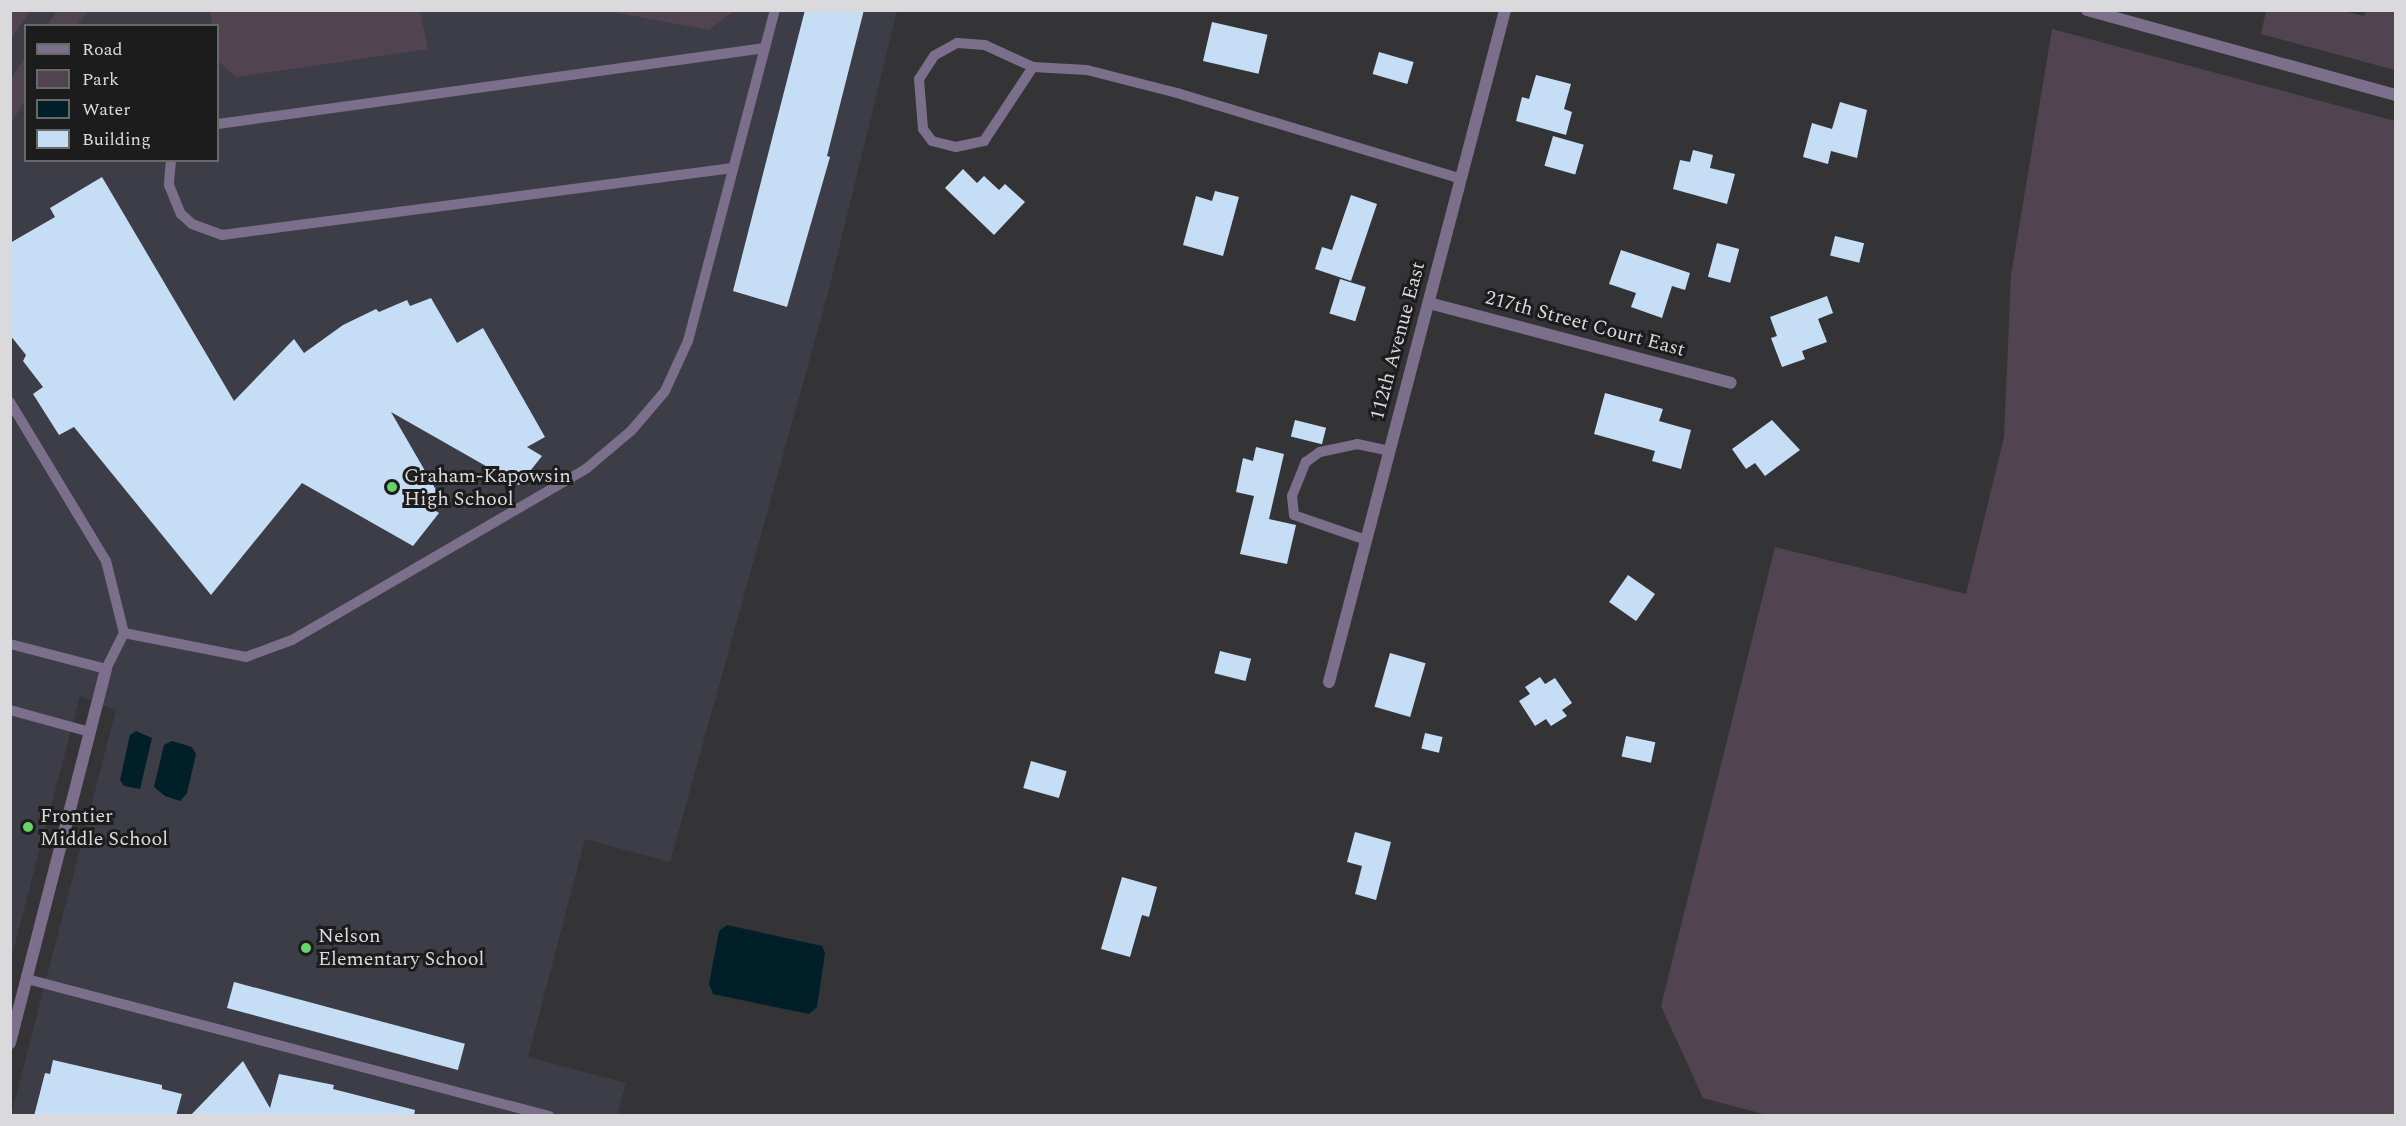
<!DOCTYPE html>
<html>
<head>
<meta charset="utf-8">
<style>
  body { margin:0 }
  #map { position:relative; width:2406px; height:1126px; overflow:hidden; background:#343437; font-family:Spectral,serif }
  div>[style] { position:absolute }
  .built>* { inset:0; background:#3c3d46 }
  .green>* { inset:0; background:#524350 }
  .water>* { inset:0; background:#001f29 }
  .building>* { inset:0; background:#c6ddf6; transform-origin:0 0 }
  .service>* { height:10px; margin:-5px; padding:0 5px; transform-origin:5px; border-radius:5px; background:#7c6f8c }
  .minor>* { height:12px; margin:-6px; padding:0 6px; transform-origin:6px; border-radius:6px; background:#7c6f8c }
  .tertiary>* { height:12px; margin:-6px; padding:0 6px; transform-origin:6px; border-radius:6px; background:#7c6f8c }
  .dots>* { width:16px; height:16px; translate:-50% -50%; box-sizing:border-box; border:3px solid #1c1c1d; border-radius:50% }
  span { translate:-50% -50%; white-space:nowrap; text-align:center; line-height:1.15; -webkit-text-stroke:6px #1c1c1d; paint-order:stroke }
  .street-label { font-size:20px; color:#dadadc }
  .poi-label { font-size:20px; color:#dadadc }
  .left { translate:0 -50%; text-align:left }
  .frame { position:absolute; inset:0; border:12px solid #dadadc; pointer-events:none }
  .legend { position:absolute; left:24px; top:24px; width:195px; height:138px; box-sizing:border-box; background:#1c1c1d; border:2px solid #686869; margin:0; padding:8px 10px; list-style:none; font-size:18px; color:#dadadc }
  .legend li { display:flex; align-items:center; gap:12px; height:30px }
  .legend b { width:30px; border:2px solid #686869 }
</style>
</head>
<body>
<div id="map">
  <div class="built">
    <i style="clip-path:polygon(evenodd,11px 11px,897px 11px,827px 297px,670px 862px,585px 839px,528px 1057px,626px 1083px,617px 1115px,11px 1115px,116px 710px,80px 696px,11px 959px,11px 11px,26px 26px,218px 26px,218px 160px,26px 160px,26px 26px)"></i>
  </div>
  <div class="green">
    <i style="clip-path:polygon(11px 10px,30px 11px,11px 39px,10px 11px)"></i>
    <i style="clip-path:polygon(58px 10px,88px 10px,88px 11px,77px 25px,47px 25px)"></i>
    <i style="clip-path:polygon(210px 11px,420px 11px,428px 49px,236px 77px,218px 61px,218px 26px,212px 25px)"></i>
    <i style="clip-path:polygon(607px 11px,734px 11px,709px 30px)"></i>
    <i style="clip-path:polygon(2266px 11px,2343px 11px,2364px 16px,2366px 11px,2395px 11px,2395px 70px,2261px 34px)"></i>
    <i style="clip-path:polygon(2052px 29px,2395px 121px,2395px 1115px,1767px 1115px,1703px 1098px,1661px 1006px,1775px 547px,1966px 594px,2004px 437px,2011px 275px)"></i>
    <i style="clip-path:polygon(25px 57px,25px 101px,11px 123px,11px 79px)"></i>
  </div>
  <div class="water">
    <i style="clip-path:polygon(136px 731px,152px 738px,140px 789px,124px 786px,120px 780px,130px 735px)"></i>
    <i style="clip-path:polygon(172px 741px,192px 747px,196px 754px,187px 793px,180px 801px,165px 796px,154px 787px,164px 745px)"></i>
    <i style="clip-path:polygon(727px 925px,822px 946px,825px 953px,817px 1007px,809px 1014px,713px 994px,709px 984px,719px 931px)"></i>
  </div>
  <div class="building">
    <i style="clip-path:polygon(805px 10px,864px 10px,827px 156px,830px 157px,787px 307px,733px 291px)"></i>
    <i style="left:1212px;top:22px;width:57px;height:40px;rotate:13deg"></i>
    <i style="left:1379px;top:52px;width:36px;height:23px;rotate:16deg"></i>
    <i style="clip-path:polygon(1536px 75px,1571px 84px,1564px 109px,1572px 112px,1566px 135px,1516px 121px,1522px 97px,1529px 99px)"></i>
    <i style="clip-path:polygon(1840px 102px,1867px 110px,1857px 158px,1831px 151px,1828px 164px,1803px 157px,1812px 123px,1832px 129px)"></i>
    <i style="left:1553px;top:136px;width:32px;height:31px;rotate:16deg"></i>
    <i style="clip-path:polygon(1693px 150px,1713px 155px,1710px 168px,1735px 174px,1727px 204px,1673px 189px,1680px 160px,1690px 162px)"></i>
    <i style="clip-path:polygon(963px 169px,977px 183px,984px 176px,999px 190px,1005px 184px,1025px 202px,994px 235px,945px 188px)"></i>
    <i style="clip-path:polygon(102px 177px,234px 401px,294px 339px,304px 353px,343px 325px,376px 309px,379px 312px,407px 300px,410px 306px,431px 298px,457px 343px,483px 328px,545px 437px,527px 447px,542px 456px,519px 485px,391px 412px,439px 495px,425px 504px,439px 513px,413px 546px,302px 483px,211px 595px,74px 427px,59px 435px,33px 394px,43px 387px,23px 361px,26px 355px,10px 335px,10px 243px,55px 217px,50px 208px)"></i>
    <i style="clip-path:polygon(1215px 191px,1239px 197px,1223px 256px,1183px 245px,1196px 196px,1212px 201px)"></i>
    <i style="clip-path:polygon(1351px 195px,1377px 204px,1351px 281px,1315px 269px,1322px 247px,1332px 250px)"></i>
    <i style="left:1835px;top:236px;width:30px;height:20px;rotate:14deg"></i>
    <i style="left:1717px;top:243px;width:23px;height:35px;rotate:15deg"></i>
    <i style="clip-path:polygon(1621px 250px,1690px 273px,1685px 290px,1672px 286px,1662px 318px,1631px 307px,1636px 293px,1609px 284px)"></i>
    <i style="left:1340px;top:279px;width:27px;height:36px;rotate:17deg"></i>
    <i style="clip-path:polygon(1827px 296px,1833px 313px,1818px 319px,1827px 342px,1802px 351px,1805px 359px,1782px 367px,1771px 338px,1777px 336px,1770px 317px)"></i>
    <i style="clip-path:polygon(1605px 393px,1663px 409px,1659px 421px,1691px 430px,1681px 469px,1652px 461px,1655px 451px,1594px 434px)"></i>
    <i style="left:1295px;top:420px;width:32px;height:17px;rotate:14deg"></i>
    <i style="clip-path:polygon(1772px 420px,1800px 450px,1765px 476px,1755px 463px,1746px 469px,1732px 449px)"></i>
    <i style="clip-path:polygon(1256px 447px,1284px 454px,1269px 519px,1296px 525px,1287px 564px,1240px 554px,1254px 496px,1236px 492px,1243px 458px,1253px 461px)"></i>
    <i style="left:1628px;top:575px;width:33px;height:33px;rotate:35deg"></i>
    <i style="left:1220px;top:651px;width:32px;height:23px;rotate:14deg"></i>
    <i style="left:1390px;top:653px;width:37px;height:56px;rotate:16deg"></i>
    <i style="clip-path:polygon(1540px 677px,1545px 684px,1555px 678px,1572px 703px,1562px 710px,1567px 716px,1551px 726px,1546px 719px,1535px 726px,1519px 701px,1530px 694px,1525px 687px)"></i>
    <i style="left:1425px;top:733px;width:18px;height:16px;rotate:13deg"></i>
    <i style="left:1626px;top:736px;width:30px;height:21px;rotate:12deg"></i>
    <i style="left:1031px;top:761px;width:37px;height:28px;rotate:16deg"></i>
    <i style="clip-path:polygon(1355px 832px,1391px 842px,1376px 900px,1355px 894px,1362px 866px,1347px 862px)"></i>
    <i style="clip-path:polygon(1122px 877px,1157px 887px,1149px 917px,1142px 915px,1130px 957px,1101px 949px)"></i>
    <i style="left:234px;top:982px;width:239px;height:27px;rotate:15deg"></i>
    <i style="clip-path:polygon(53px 1060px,162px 1085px,162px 1089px,182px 1094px,176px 1116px,34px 1116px,45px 1073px,50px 1074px)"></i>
    <i style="clip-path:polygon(243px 1061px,270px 1108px,279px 1074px,334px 1085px,333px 1089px,415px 1110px,414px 1116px,190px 1116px)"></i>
  </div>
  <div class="service">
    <i style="left:1033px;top:67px;width:53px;rotate:-155.4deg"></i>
    <i style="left:985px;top:45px;width:28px;rotate:-176deg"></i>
    <i style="left:957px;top:43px;width:26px;rotate:151deg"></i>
    <i style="left:934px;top:56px;width:27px;rotate:123deg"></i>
    <i style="left:919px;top:79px;width:50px;rotate:85.4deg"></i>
    <i style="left:923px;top:129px;width:15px;rotate:53deg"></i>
    <i style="left:932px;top:141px;width:25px;rotate:14deg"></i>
    <i style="left:956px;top:147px;width:29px;rotate:-12deg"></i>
    <i style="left:984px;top:141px;width:89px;rotate:-56.5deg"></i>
    <i style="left:1033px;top:67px;width:54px;rotate:3.2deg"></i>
    <i style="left:1087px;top:70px;width:93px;rotate:14.3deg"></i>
    <i style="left:1177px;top:93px;width:297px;rotate:16.8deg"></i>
    <i style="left:218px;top:124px;width:552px;rotate:-7.91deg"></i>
    <i style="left:171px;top:160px;width:25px;rotate:95deg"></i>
    <i style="left:169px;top:185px;width:31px;rotate:68deg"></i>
    <i style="left:181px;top:214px;width:15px;rotate:42deg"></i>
    <i style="left:192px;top:224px;width:32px;rotate:20deg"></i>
    <i style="left:222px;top:235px;width:515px;rotate:-7.47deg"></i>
    <i style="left:10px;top:402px;width:186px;rotate:58.9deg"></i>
    <i style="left:106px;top:561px;width:74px;rotate:76deg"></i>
    <i style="left:1366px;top:540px;width:76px;rotate:-160.9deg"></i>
    <i style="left:1294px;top:515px;width:19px;rotate:-96deg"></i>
    <i style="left:1292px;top:496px;width:37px;rotate:-68deg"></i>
    <i style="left:1306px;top:462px;width:17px;rotate:-36deg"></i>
    <i style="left:1320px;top:452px;width:38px;rotate:-12deg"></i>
    <i style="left:1357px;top:444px;width:33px;rotate:12deg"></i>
    <i style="left:10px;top:644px;width:99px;rotate:14.6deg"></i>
    <i style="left:106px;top:669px;width:40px;rotate:-63.4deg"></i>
    <i style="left:124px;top:633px;width:124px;rotate:11.1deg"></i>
    <i style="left:246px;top:657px;width:49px;rotate:-20.3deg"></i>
    <i style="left:292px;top:640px;width:341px;rotate:-30.2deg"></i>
    <i style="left:587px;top:468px;width:57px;rotate:-40.1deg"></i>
    <i style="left:631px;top:431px;width:52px;rotate:-49.6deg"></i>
    <i style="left:665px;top:391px;width:55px;rotate:-65.3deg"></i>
    <i style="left:688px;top:341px;width:342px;rotate:-75.3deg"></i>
    <i style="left:10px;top:710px;width:83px;rotate:15.4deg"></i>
    <i style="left:27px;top:979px;width:540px;rotate:14.71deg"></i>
  </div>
  <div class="minor">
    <i style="left:2087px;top:10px;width:320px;rotate:15.4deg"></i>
    <i style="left:1429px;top:303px;width:312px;rotate:14.8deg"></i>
    <i style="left:1329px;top:682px;width:695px;rotate:-75.32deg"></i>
  </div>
  <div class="tertiary">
    <i style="left:10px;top:1043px;width:386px;rotate:-75.6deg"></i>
  </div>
  <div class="dots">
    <i style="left:392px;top:487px;background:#66d466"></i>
    <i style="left:28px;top:827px;background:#66d466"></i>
    <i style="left:306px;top:948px;background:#66d466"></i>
  </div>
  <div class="street-label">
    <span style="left:1585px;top:324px;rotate:15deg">217th Street Court East</span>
    <span style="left:1398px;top:341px;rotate:-75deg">112th Avenue East</span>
  </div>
  <div class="poi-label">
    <span class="left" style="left:404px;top:488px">Graham-Kapowsin<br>High School</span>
    <span class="left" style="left:40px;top:828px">Frontier<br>Middle School</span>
    <span class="left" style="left:318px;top:948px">Nelson<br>Elementary School</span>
  </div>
  <div class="frame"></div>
  <ul class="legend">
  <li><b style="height:8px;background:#7c6f8c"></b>Road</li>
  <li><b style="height:16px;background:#524350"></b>Park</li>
  <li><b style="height:16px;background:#001f29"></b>Water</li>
  <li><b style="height:16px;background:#c6ddf6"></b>Building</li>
  </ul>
</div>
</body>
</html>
